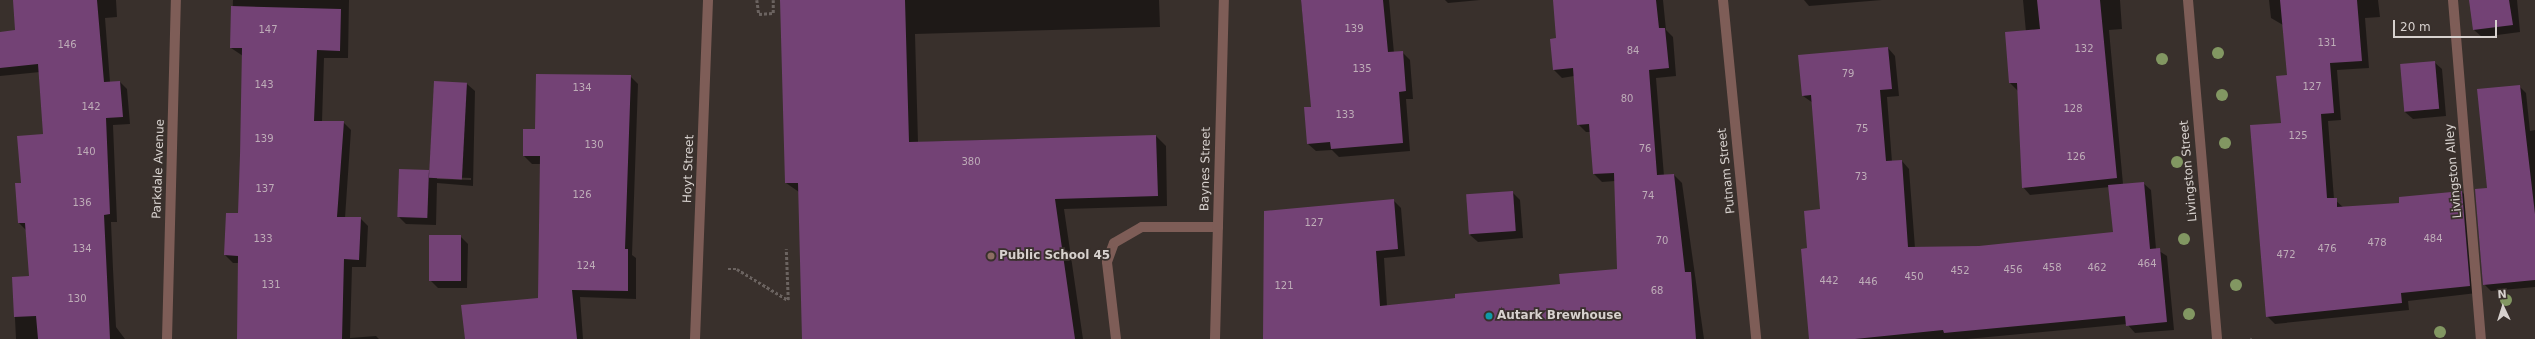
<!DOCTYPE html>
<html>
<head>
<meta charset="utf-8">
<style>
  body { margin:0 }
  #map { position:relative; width:2535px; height:339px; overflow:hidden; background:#39302c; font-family:"DejaVu Sans",sans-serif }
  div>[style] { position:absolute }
  .shadow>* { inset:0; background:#0007 }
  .building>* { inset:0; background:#734275; transform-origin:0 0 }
  .path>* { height:2.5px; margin-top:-1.25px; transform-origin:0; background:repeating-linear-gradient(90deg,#6b6360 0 3px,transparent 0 5px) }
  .lane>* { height:10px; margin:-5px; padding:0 5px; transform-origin:5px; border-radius:5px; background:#7e5d57 }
  .street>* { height:10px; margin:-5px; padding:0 5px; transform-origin:5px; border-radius:5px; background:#7e5d57 }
  .trees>* { width:12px; height:12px; margin:-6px; border-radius:50%; background:#829762 }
  .dots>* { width:11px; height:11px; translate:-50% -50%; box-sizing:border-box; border:2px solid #39302c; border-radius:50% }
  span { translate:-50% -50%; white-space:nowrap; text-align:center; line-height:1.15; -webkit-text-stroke:3.5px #39302c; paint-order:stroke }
  .number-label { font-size:10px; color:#beadb8 }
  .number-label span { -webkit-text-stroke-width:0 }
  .street-label { font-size:12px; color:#d7d1ce }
  .poi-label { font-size:12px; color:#d7d1ce; font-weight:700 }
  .left { translate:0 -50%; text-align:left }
  .north { position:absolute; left:2483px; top:287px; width:40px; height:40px; -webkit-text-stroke:3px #39302c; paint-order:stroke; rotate:356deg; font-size:11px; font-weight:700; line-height:16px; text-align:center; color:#d7d1ce }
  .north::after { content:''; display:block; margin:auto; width:14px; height:18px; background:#d7d1ce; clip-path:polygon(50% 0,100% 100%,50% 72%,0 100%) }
  .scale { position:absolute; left:2393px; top:20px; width:104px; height:18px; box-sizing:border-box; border:2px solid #d7d1ce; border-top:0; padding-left:5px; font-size:12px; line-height:14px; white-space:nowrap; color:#d7d1ce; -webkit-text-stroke:3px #39302c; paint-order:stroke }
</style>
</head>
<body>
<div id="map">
  <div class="shadow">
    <i style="clip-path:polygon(14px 0,116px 0,117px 17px,105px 18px,110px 82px,120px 82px,127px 89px,130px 124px,113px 125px,117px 222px,111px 222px,113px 269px,116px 327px,125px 339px,16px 339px,13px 278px,30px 277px,26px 230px,19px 223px,22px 184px,44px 135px,40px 72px,0 76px,0 33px,16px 31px)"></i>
    <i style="clip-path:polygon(233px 0,349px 0,348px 58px,324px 58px,322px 122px,343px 122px,351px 130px,345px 218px,360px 218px,368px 226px,366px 267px,352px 267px,350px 338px,376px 336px,379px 339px,285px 339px,239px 263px,233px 263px,225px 255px,239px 214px,243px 56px,231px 48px)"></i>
    <i style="clip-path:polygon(781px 0,1159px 0,1160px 27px,915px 34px,918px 142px,1156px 136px,1166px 146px,1167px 206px,1064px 209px,1083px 339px,803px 339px,799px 192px,786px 183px)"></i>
    <i style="clip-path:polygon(1301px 0,1389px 0,1394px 53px,1402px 52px,1410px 60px,1413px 99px,1406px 99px,1410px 151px,1339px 157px,1332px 150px,1316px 151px,1308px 144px,1312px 107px)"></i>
    <i style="clip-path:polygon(1445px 0,1480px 0,1448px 3px)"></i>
    <i style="clip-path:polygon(1554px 0,1663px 0,1666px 30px,1673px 37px,1676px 76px,1656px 78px,1664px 176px,1674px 175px,1682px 183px,1704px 339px,1264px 339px,1265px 212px,1393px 200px,1401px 208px,1405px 256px,1384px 258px,1387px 306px,1561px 285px,1618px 269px,1615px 181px,1602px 182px,1594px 174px,1591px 132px,1586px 132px,1578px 124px,1574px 76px,1562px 78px,1554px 70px,1558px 39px)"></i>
    <i style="clip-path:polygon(1804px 0,1882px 0,1809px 6px)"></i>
    <i style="clip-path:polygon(2023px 0,2120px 0,2122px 29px,2109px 30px,2123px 184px,2143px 183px,2151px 190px,2156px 249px,2167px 256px,2174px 330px,2135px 333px,2127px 324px,1967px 339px,1810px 339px,1821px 210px,1813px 103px,1803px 96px,1888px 48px,1895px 56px,1899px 96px,1887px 97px,1892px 162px,1902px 161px,1909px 169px,1915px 248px,1979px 247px,2114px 233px,2110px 187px,2030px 195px,2023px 187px,2018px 91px,2010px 83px,2026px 32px)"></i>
    <i style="clip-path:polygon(2269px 0,2378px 0,2380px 17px,2365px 18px,2369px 68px,2337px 70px,2341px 120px,2328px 121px,2334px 199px,2344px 208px,2400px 204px,2462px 192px,2469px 199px,2477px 293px,2408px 301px,2409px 310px,2275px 324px,2267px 316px,2288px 76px,2283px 25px,2271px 18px)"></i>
    <i style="clip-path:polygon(2470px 0,2517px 0,2520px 32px,2482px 37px,2474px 30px)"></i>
    <i style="clip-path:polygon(2434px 62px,2442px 69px,2446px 116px,2413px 119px,2405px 112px)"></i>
    <i style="clip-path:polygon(630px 76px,638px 84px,632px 255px,636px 258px,636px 299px,580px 297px,583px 339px,466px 339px,539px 299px,541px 164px,532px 164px,524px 156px,536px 130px)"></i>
    <i style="clip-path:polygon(evenodd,467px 84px,475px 91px,473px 186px,437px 183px,436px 225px,406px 224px,399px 217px,400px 170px,431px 173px,467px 84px,437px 177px,471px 178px,471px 180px,437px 179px,437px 177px)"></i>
    <i style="clip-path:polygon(2519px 86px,2526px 93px,2530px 131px,2535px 130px,2535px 287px,2491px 291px,2484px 284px,2488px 189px)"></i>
    <i style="clip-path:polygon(1512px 192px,1520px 200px,1523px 238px,1478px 242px,1470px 235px)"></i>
    <i style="clip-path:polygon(460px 236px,468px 244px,467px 288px,438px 288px,430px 280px)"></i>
  </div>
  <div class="building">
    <i style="clip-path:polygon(13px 0,97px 0,104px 82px,120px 81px,123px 117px,106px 118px,110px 214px,104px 215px,110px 339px,38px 339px,36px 316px,14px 317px,12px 277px,29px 276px,25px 223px,18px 223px,15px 183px,21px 183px,17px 136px,43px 134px,38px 64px,0 68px,0 32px,15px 30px)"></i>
    <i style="clip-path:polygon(780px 0,905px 0,909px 142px,1156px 135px,1158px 196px,1055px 199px,1075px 339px,802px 339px,798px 183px,785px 183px)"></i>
    <i style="clip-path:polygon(1301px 0,1383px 0,1388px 52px,1403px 51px,1406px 91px,1399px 92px,1403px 143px,1331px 149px,1330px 142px,1307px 144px,1304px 107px,1311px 107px)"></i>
    <i style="clip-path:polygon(1553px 0,1656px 0,1659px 28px,1665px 28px,1669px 68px,1649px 70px,1657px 175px,1674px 174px,1685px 272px,1691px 272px,1696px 339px,1263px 339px,1264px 211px,1394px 199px,1398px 249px,1376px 251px,1380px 306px,1455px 298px,1455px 294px,1560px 284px,1559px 274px,1617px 269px,1614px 173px,1593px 174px,1589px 124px,1577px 125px,1573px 68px,1553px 70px,1550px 39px,1556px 38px)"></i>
    <i style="clip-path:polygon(2037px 0,2100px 0,2117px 178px,2022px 188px,2017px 83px,2009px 83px,2005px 32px,2040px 29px)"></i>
    <i style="clip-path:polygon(2280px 0,2357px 0,2362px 61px,2330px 63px,2334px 113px,2321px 114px,2327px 198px,2337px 198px,2337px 207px,2399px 203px,2399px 197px,2462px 191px,2470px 286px,2401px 293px,2402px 303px,2266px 317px,2250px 125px,2281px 123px,2276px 76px,2287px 75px)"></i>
    <i style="clip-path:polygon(2469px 0,2509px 0,2513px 25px,2473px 30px)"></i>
    <i style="clip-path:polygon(231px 6px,341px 9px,340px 51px,317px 50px,314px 121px,344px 121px,337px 217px,361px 217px,359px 260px,344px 259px,342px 339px,237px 339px,238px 256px,224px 255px,226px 213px,238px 213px,240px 155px,242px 48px,230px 48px)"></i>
    <i style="clip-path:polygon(1888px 47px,1892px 89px,1880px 90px,1886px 161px,1902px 160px,1908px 247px,1979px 246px,2113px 232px,2108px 185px,2144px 182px,2150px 249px,2160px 248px,2167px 322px,2126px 326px,2125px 316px,1944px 333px,1943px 330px,1855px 339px,1809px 339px,1801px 249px,1807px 248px,1804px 211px,1820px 209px,1811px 95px,1802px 96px,1798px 55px)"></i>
    <i style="left:2435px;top:61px;width:48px;height:35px;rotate:85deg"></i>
    <i style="clip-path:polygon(536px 74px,631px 75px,625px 249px,628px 249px,628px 291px,572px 290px,577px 339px,465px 339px,461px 305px,538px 298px,540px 156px,523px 156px,523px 129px,535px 129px)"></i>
    <i style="left:434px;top:81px;width:33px;height:97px;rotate:3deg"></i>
    <i style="clip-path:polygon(2520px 85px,2535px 214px,2535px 280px,2483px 285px,2475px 189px,2487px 188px,2477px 89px)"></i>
    <i style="left:399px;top:169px;width:30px;height:48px;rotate:2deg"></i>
    <i style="left:1513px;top:191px;width:40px;height:47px;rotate:86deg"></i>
    <i style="left:429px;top:235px;width:32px;height:46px"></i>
  </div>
  <div class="path">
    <i style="left:757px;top:0;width:14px;rotate:82deg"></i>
    <i style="left:759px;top:14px;width:14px;rotate:-4deg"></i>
    <i style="left:773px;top:13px;width:13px;rotate:-90deg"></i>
    <i style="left:728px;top:269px;width:9px"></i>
    <i style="left:737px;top:269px;width:60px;rotate:31.3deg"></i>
    <i style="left:788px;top:300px;width:51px;rotate:-92.2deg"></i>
    <i style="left:2251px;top:339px;width:1px;rotate:-45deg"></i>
  </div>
  <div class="lane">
    <i style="left:2453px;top:0;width:340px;rotate:85.3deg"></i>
    <i style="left:1116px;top:339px;width:78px;rotate:-96.7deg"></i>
    <i style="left:1107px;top:262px;width:20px;rotate:-70deg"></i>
    <i style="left:1114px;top:243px;width:32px;rotate:-30deg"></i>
    <i style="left:1142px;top:227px;width:76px"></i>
  </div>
  <div class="street">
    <i style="left:1723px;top:0;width:341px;rotate:84.4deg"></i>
    <i style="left:2188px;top:0;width:340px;rotate:85.1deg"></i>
    <i style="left:167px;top:339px;width:339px;rotate:-88.5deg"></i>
    <i style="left:695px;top:339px;width:339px;rotate:-87.8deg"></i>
    <i style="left:1215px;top:339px;width:339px;rotate:-88.5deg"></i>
  </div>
  <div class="trees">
    <i style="left:2218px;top:53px"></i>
    <i style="left:2162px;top:59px"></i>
    <i style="left:2222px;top:95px"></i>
    <i style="left:2225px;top:143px"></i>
    <i style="left:2177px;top:162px"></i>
    <i style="left:2184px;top:239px"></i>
    <i style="left:2236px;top:285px"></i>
    <i style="left:2506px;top:300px"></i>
    <i style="left:2189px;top:314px"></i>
    <i style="left:2440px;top:332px"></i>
  </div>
  <div class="dots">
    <i style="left:991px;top:256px;background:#8d6e63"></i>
    <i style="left:1489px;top:316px;background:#0f9aa8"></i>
  </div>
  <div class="number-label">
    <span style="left:1354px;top:29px">139</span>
    <span style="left:268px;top:30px">147</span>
    <span style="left:2327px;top:43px">131</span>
    <span style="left:67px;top:45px">146</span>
    <span style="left:2084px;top:49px">132</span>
    <span style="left:1633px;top:51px">84</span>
    <span style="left:1362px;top:69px">135</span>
    <span style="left:1848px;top:74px">79</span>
    <span style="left:264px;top:85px">143</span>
    <span style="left:2312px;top:87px">127</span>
    <span style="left:582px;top:88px">134</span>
    <span style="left:1627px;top:99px">80</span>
    <span style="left:91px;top:107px">142</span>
    <span style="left:2073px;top:109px">128</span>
    <span style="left:1345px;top:115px">133</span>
    <span style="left:1862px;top:129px">75</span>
    <span style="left:2298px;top:136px">125</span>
    <span style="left:264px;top:139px">139</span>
    <span style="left:594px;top:145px">130</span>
    <span style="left:1645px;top:149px">76</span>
    <span style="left:86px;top:152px">140</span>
    <span style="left:2076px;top:157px">126</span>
    <span style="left:971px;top:162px">380</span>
    <span style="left:1861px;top:177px">73</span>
    <span style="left:265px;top:189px">137</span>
    <span style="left:582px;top:195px">126</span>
    <span style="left:1648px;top:196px">74</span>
    <span style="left:82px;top:203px">136</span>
    <span style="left:1314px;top:223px">127</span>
    <span style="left:263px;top:239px">133</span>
    <span style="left:2433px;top:239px">484</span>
    <span style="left:1662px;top:241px">70</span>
    <span style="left:2377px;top:243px">478</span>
    <span style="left:82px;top:249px">134</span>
    <span style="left:2327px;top:249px">476</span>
    <span style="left:2286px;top:255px">472</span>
    <span style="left:2147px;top:264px">464</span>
    <span style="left:586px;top:266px">124</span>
    <span style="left:2052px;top:268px">458</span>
    <span style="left:2097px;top:268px">462</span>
    <span style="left:2013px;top:270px">456</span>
    <span style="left:1960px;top:271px">452</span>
    <span style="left:1914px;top:277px">450</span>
    <span style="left:1829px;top:281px">442</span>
    <span style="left:1868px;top:282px">446</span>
    <span style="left:271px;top:285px">131</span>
    <span style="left:1284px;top:286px">121</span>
    <span style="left:1657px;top:291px">68</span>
    <span style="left:77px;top:299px">130</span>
  </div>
  <div class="street-label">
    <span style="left:159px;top:169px;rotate:-88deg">Parkdale Avenue</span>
    <span style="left:689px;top:169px;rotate:-88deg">Hoyt Street</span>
    <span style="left:1206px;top:169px;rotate:-89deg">Baynes Street</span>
    <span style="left:1727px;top:171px;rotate:-96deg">Putnam Street</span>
    <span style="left:2189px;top:171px;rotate:-95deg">Livingston Street</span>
    <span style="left:2454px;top:171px;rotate:-95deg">Livingston Alley</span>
  </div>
  <div class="poi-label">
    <span class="left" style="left:999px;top:256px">Public School 45</span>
    <span class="left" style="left:1497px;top:316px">Autark Brewhouse</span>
  </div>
  <div class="north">N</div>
  <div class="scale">20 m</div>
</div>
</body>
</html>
